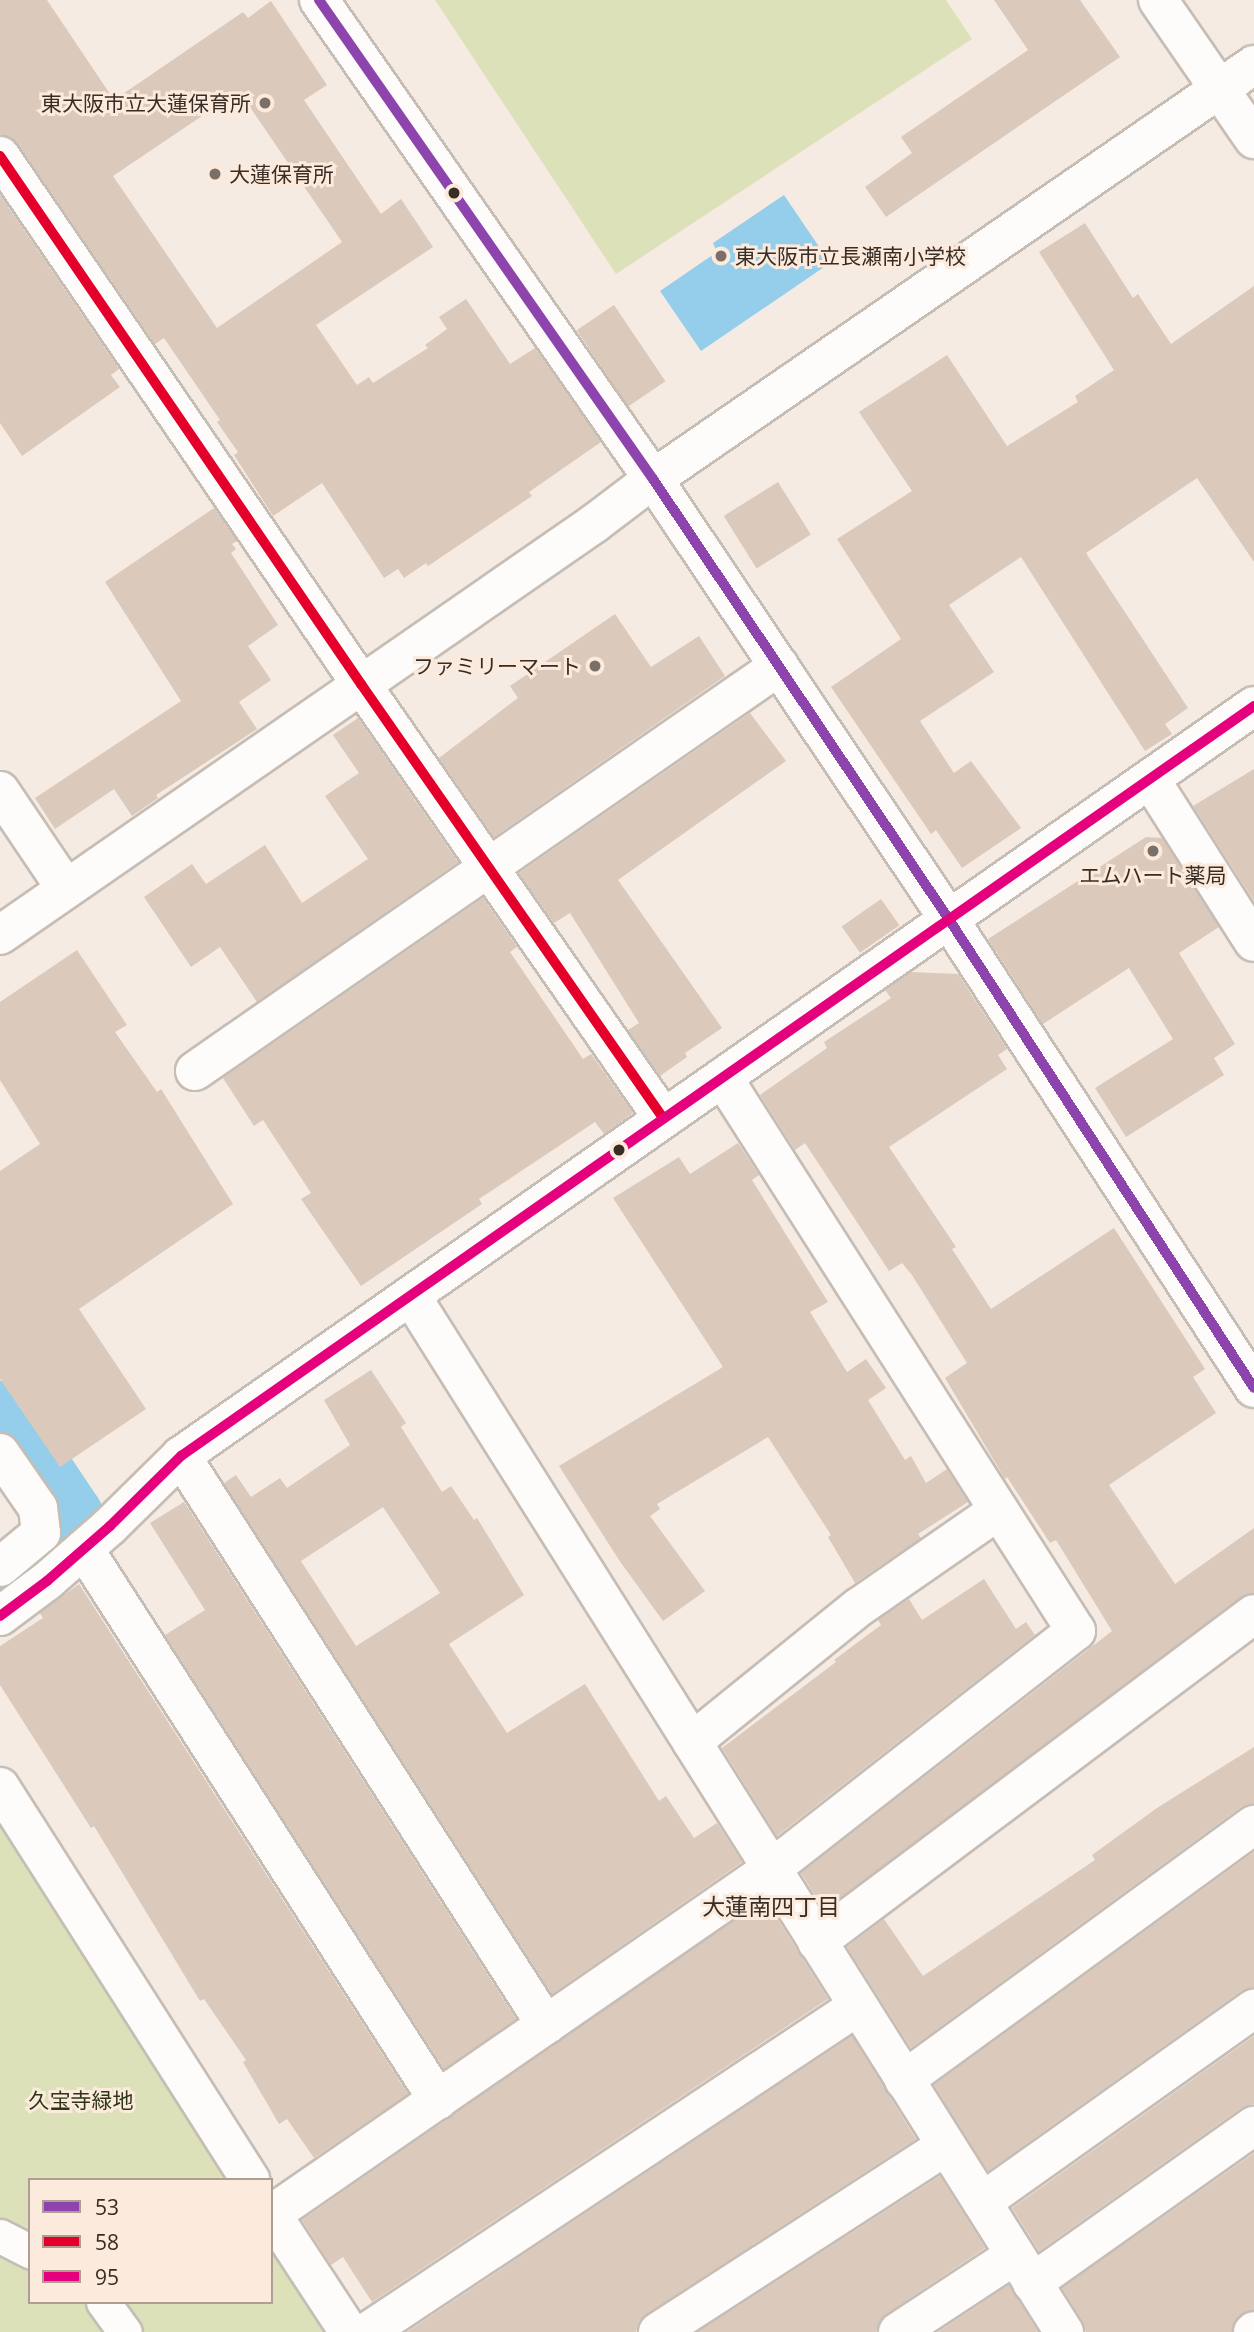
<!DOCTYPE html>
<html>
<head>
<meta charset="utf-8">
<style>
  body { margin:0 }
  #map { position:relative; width:1254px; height:2332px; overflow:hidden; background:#f5ebe3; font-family:"Open Sans","Noto Sans JP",sans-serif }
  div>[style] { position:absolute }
  .green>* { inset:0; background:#dce1ba }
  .water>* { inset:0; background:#94ceeb }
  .river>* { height:74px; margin:-37px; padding:0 37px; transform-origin:37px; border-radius:37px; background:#94ceeb }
  .building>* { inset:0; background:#dbc9bb; transform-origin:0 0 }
  .roads { filter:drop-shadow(2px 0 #c6bdb5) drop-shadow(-2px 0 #c6bdb5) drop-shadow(0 2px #c6bdb5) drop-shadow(0 -2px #c6bdb5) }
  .pedestrian>* { height:33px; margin:-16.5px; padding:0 16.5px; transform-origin:16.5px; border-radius:16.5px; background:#fefcfb }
  .minor>* { height:38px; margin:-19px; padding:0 19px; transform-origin:19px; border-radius:19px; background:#fefcfb }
  .tertiary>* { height:38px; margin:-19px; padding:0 19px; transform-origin:19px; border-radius:19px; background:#fefcfb }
  .bus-1>* { height:10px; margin:-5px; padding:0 5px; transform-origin:5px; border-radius:5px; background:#8e44ad }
  .bus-2>* { height:10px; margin:-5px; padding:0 5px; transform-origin:5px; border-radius:5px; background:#e4002b }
  .bus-3>* { height:10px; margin:-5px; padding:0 5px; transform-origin:5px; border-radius:5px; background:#e5007d }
  .dots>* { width:19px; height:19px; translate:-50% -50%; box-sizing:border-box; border:4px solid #fceadc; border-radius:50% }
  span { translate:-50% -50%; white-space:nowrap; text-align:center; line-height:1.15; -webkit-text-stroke:6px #fceadc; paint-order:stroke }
  .poi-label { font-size:21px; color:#382d25 }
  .right { translate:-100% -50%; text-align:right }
  .left { translate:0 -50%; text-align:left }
  .park-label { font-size:21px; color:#2d3614 }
  .neighbourhood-label { font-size:23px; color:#382d25 }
  .legend { position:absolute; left:28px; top:2178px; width:245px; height:126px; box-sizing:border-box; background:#fceadc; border:2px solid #ae9e93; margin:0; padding:9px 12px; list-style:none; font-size:21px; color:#382d25 }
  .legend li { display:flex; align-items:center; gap:14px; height:35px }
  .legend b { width:35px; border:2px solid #ae9e93 }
</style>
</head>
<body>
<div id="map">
  <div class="green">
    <i style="clip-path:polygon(435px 0,946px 0,972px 39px,616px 274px)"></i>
    <i style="clip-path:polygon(0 1824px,227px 2180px,30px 2180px,30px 2302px,271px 2302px,271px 2249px,324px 2332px,0 2332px)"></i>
  </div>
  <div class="water">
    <i style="clip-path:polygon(784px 195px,830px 263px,701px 351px,660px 291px,717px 252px,713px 243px)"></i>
  </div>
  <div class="river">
    <i style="left:0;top:1418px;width:120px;rotate:56.2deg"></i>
    <i style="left:67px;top:1518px;width:22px;rotate:95deg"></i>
    <i style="left:65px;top:1540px;width:81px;rotate:143.6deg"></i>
  </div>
  <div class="building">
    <i style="clip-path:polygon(evenodd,0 0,47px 0,114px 100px,243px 12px,248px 18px,271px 1px,327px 85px,304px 100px,381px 214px,401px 199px,433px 247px,316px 325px,357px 385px,369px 377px,373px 383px,428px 348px,425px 345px,447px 329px,439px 317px,466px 299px,510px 364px,535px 348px,601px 442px,529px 492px,532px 496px,428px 566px,426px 563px,404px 578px,398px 569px,384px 578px,322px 483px,273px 516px,234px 455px,238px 452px,217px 422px,220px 420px,164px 338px,155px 344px,18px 144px,10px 137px,0 134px,0 0,239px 91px,342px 242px,217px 328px,113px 176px,239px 91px)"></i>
    <i style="clip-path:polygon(994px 0,1080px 0,1120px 57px,886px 217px,865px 187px,912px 153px,901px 137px,1028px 50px)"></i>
    <i style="clip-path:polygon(0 195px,119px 369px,111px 375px,120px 387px,22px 456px,0 423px)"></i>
    <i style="clip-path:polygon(1085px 223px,1133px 298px,1138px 294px,1171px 344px,1254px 286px,1254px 562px,1197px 478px,1086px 553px,1188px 708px,1165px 724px,1172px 734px,1145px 751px,1021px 557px,949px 605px,994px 672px,920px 721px,954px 773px,971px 761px,1021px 828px,962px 868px,936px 830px,931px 834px,831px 687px,901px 639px,837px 539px,912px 491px,859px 412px,947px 355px,1007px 446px,1078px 402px,1075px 396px,1114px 370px,1039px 252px)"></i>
    <i style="left:614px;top:305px;width:92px;height:45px;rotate:56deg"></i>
    <i style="left:778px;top:482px;width:62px;height:64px;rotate:58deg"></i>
    <i style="clip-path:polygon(214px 508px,237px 541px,232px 544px,236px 549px,231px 553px,278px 625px,248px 646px,271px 680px,239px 702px,257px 729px,156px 795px,158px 798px,132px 816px,114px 789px,55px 829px,35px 798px,181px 701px,105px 582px)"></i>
    <i style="clip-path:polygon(615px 614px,651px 667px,699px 636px,725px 676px,494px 837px,439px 758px,518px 698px,510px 686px)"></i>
    <i style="clip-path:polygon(750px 713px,786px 761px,618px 880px,722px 1028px,685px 1053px,687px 1057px,660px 1076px,628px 1030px,639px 1023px,570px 913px,554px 923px,519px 873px)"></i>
    <i style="clip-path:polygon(358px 718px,458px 862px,257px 1002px,220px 947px,191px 967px,144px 897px,192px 864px,206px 884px,265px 845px,302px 903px,368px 859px,325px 796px,359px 773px,333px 735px)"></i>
    <i style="clip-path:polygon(1254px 769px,1254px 901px,1193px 806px)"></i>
    <i style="clip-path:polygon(1146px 837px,1162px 838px,1219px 927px,1179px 953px,1235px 1044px,1214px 1058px,1224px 1075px,1126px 1137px,1095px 1088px,1173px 1039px,1129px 968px,1043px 1024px,988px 939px)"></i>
    <i style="clip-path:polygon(483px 898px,517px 947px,510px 952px,583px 1059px,591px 1054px,633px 1113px,604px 1134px,595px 1122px,479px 1199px,482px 1204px,361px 1286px,301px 1199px,311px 1193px,263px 1120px,254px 1126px,223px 1078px)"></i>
    <i style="left:881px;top:899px;width:32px;height:48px;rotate:55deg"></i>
    <i style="clip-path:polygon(77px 950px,127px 1025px,115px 1032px,157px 1092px,161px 1089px,233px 1204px,79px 1309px,146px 1409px,60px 1467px,0 1379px,0 1171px,40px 1144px,0 1080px,0 1002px)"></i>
    <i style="clip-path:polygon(911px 972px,958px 974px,1007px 1049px,998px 1055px,1007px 1069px,889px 1147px,956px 1247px,952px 1249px,991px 1309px,1114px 1228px,1205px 1369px,1193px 1377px,1216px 1413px,1109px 1485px,1175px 1584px,1254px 1528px,1254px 1593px,1241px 1597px,824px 1910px,801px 1873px,1112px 1631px,1056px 1540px,1050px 1543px,1007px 1477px,1005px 1479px,945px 1378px,967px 1363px,912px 1275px,902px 1263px,889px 1271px,805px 1143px,795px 1150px,760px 1095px,827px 1048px,824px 1042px,891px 998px,885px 990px)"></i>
    <i style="clip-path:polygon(738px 1143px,759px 1175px,752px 1180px,828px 1302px,810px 1312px,847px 1372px,866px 1359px,886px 1388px,868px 1400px,905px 1460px,911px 1456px,926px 1483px,947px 1469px,968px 1502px,918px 1534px,921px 1538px,855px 1583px,828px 1537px,831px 1535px,768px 1437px,657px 1504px,660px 1509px,650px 1516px,705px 1591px,663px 1621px,619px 1560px,559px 1466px,723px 1367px,613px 1198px,679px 1157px,690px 1174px)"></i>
    <i style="clip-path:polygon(evenodd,371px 1370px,406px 1423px,401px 1427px,442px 1492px,451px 1486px,474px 1520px,477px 1518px,524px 1595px,449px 1644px,507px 1733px,585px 1684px,659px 1801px,666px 1796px,694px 1838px,717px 1823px,742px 1862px,552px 1994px,224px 1483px,236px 1475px,251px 1497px,280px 1478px,287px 1488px,350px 1445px,324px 1400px,371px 1370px,383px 1507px,440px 1593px,356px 1646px,301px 1561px,383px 1507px)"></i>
    <i style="clip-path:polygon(184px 1502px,516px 2019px,444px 2069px,165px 1635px,205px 1610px,150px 1523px)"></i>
    <i style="clip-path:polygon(984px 1579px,1016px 1629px,1026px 1622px,1035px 1635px,777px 1836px,722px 1748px,836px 1662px,834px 1660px,881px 1625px,878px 1620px,909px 1599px,922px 1620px)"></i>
    <i style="clip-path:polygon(79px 1584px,408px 2094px,314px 2158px,287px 2119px,279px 2124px,243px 2062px,246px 2060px,204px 1999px,200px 2001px,94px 1826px,91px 1828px,0 1685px,0 1646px,43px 1618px,40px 1613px)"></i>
    <i style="clip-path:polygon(1254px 1747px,1254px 1804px,1241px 1807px,911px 2048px,847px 1947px,884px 1919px,923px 1976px,1095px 1860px,1092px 1855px,1157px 1808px)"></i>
    <i style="clip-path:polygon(1254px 1852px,1254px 1987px,1241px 1991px,988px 2171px,934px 2085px)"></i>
    <i style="clip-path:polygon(765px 1899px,828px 1999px,372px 2302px,343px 2257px,331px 2265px,302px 2220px)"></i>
    <i style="clip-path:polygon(852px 2036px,916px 2139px,646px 2314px,639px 2321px,636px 2332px,407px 2332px)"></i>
    <i style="clip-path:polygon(1254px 2036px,1254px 2104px,1241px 2108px,1039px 2251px,1012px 2208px)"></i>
    <i style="clip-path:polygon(1254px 2153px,1254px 2310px,1238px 2317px,1232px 2332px,1086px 2332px,1082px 2320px,1062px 2288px)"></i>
    <i style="clip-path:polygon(940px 2176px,985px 2248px,886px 2314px,879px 2322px,876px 2332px,698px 2332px)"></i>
    <i style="clip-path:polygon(1009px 2285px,1038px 2332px,938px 2332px)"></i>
  </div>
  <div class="roads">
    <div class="pedestrian">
      <i style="left:0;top:2236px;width:34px;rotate:27deg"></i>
      <i style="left:103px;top:2302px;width:37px;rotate:54deg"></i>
    </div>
    <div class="minor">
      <i style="left:319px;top:0;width:584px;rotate:55.11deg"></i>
      <i style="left:653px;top:479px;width:533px;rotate:56.1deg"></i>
      <i style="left:950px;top:921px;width:557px;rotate:56.94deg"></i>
      <i style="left:1158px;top:0;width:169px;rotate:55.4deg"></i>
      <i style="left:0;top:156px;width:640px;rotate:55.64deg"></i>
      <i style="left:361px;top:684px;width:529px;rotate:55.17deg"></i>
      <i style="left:1150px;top:779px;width:193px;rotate:57.5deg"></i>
      <i style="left:0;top:791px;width:118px;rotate:56deg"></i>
      <i style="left:0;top:935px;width:724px;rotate:-34.7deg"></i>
      <i style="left:595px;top:523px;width:73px;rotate:-37.2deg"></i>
      <i style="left:653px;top:479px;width:730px;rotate:-34.56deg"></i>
      <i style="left:195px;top:1071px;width:711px;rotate:-34.74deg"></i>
      <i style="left:411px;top:1296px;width:1225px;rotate:57.78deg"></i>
      <i style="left:0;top:1453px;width:67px;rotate:55.4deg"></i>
      <i style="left:38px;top:1508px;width:25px;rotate:83deg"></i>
      <i style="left:41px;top:1533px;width:53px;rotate:140.3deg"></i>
      <i style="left:84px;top:1549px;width:655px;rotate:57.28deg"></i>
      <i style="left:0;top:1616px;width:59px;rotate:-36.7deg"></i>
      <i style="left:47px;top:1581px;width:84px;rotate:-41.1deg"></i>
      <i style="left:110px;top:1526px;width:100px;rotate:-44.6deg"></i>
      <i style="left:181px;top:1456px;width:676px;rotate:57.32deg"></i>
      <i style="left:692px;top:1742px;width:215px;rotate:-39deg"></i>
      <i style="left:859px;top:1607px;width:170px;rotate:-34.7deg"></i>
      <i style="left:0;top:1787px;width:466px;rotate:57.5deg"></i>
      <i style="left:817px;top:1942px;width:546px;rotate:-36.89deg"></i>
      <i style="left:904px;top:2080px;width:433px;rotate:-36.1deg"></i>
      <i style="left:982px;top:2202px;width:334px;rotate:-35.4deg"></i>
      <i style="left:271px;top:2213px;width:142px;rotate:56.8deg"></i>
      <i style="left:272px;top:2214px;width:607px;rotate:-34.66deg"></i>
      <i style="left:771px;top:1869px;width:387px;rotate:-38deg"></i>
      <i style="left:1076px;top:1631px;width:656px;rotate:-122.55deg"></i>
      <i style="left:1032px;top:2283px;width:272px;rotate:-35.3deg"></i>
      <i style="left:367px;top:2332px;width:589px;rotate:-33.58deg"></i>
      <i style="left:658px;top:2332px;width:343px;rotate:-32.9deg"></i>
      <i style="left:898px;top:2332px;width:140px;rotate:-33.3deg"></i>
      <i style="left:1253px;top:2332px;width:1px;rotate:-45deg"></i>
    </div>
    <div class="tertiary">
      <i style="left:181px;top:1456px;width:1309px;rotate:-34.95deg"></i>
    </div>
  </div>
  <div class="bus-1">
    <i style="left:319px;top:0;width:584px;rotate:55.11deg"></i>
    <i style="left:653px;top:479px;width:533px;rotate:56.1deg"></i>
    <i style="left:950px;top:921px;width:557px;rotate:56.94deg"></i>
  </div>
  <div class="bus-2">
    <i style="left:0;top:156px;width:640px;rotate:55.64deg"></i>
    <i style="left:361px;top:684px;width:529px;rotate:55.17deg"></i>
  </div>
  <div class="bus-3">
    <i style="left:0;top:1616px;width:59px;rotate:-36.7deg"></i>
    <i style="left:47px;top:1581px;width:84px;rotate:-41.1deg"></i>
    <i style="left:110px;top:1526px;width:100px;rotate:-44.6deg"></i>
    <i style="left:181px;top:1456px;width:1309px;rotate:-34.95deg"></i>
  </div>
  <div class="dots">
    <i style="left:265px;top:103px;background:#7a7068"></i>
    <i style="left:215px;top:174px;background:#7a7068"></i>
    <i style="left:454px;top:193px;background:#382d25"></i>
    <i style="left:721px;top:256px;background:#7a7068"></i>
    <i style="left:595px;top:666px;background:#7a7068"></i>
    <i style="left:1153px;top:851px;background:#7a7068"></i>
    <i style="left:619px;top:1150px;background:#382d25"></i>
  </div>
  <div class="poi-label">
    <span class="right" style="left:251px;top:103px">東大阪市立大蓮保育所</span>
    <span class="left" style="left:229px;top:174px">大蓮保育所</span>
    <span class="left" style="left:735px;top:256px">東大阪市立長瀬南小学校</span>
    <span class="right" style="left:581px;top:666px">ファミリーマート</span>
    <span style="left:1153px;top:875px">エムハート薬局</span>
  </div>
  <div class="park-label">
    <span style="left:81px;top:2100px">久宝寺緑地</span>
  </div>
  <div class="neighbourhood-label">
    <span style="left:771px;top:1906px">大蓮南四丁目</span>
  </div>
  <ul class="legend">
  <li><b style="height:9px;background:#8e44ad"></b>53</li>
  <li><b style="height:9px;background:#e4002b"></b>58</li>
  <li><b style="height:9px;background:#e5007d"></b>95</li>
  </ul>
</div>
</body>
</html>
